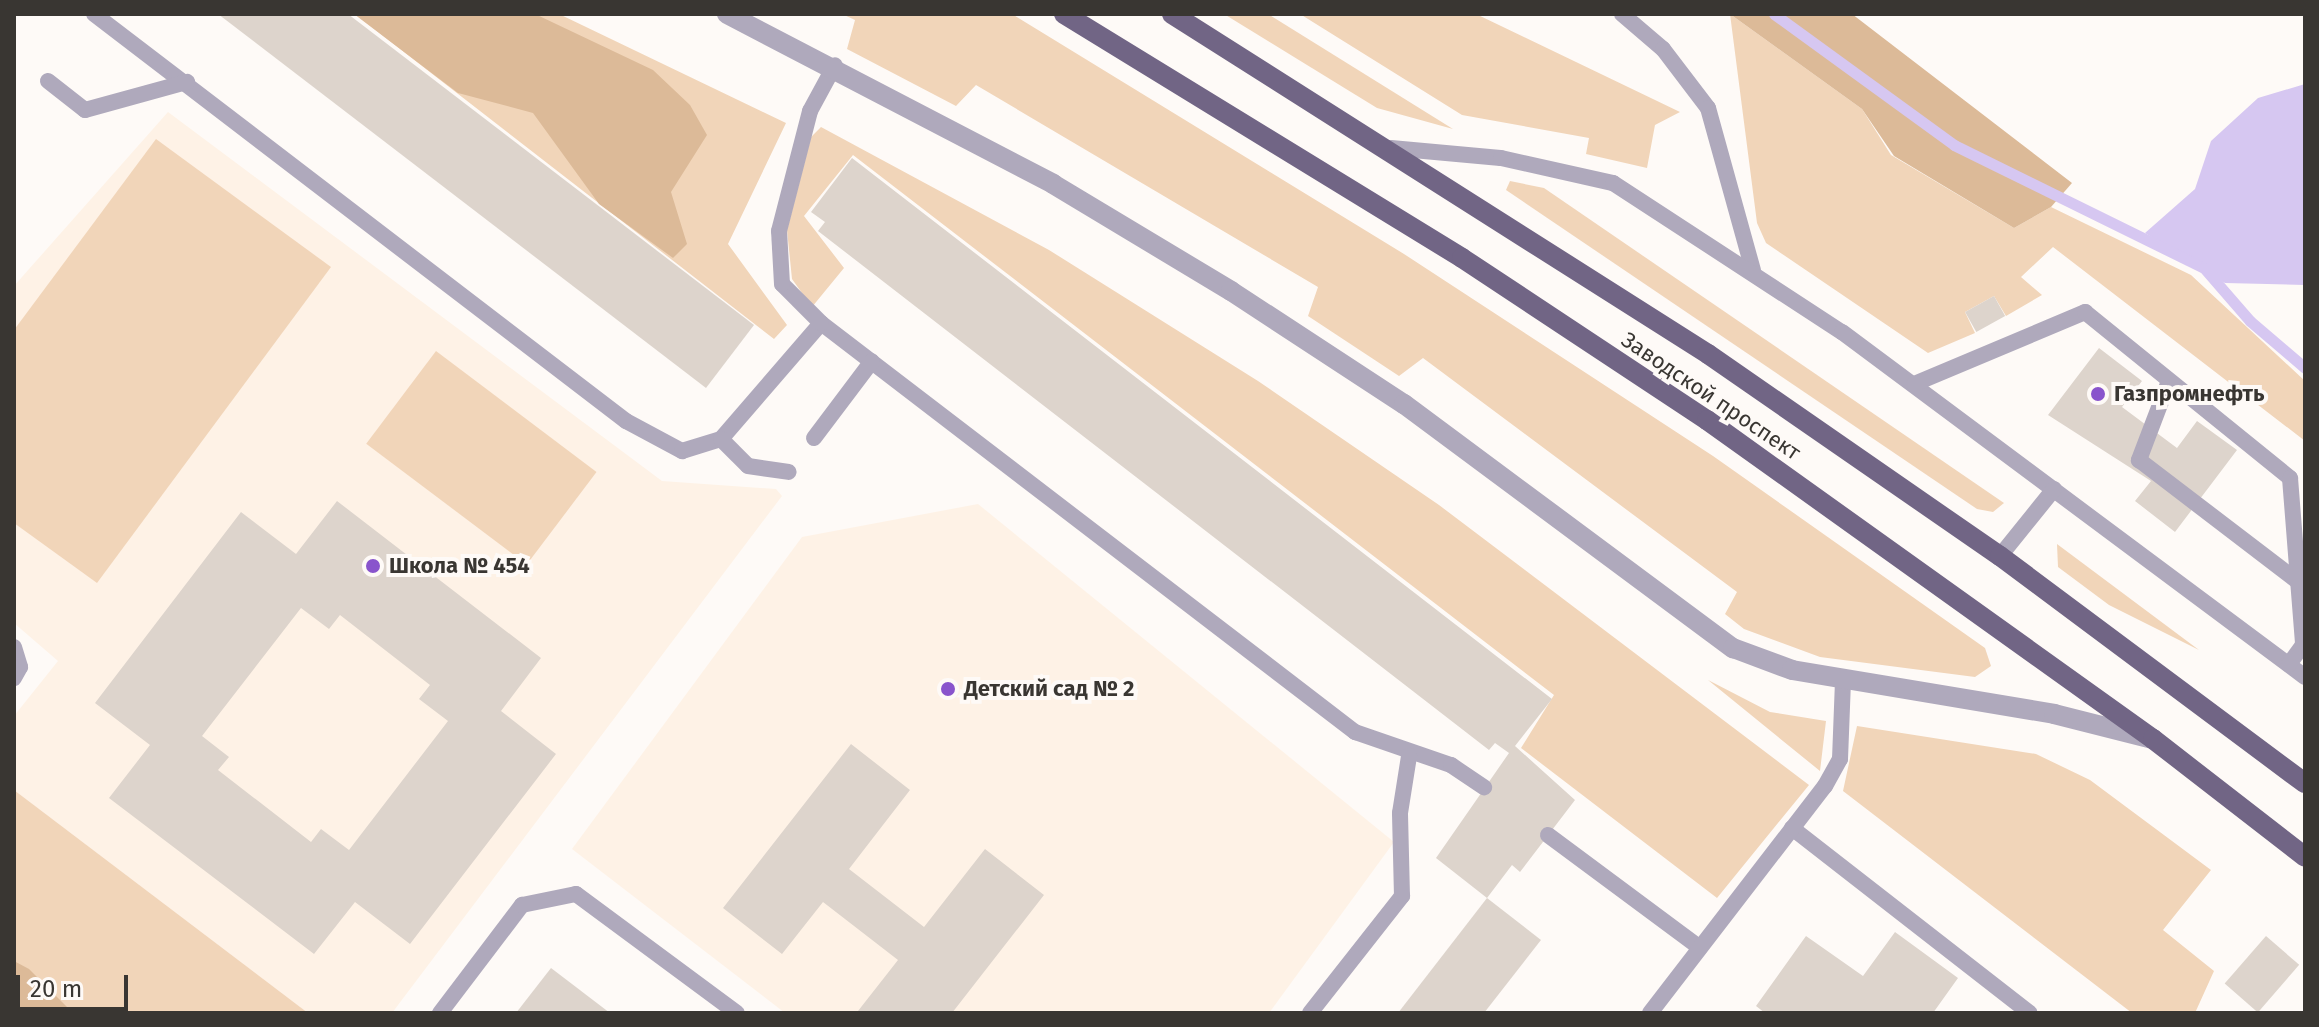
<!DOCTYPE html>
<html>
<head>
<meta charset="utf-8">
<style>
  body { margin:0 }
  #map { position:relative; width:2319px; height:1027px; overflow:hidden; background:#fefaf7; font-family:"Fira Sans",sans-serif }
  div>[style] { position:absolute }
  .built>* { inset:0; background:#fef2e6 }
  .green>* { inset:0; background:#f1d5b9; transform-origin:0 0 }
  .forest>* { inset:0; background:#dcba98 }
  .water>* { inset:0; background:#d6c7f1 }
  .stream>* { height:11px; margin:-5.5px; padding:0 5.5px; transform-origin:5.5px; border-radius:5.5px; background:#d6c7f1 }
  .building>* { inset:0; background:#ddd4cc; transform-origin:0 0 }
  .lane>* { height:16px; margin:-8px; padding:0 8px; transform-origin:8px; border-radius:8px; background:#afa9bc }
  .street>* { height:20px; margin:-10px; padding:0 10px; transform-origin:10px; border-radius:10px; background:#afa9bc }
  .primary>* { height:20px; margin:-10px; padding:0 10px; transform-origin:10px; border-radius:10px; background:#716585 }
  .dots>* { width:22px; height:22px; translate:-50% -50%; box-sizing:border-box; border:4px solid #fefaf7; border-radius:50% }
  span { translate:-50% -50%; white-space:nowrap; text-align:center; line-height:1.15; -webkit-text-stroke:8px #fefaf7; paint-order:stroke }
  .poi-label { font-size:22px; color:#393632; font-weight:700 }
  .left { translate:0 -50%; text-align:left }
  .street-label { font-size:22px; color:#393632 }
  .frame { position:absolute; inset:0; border:16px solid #393632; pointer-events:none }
  .scale { position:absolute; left:16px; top:975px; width:112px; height:36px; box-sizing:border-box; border:4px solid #393632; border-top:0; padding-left:10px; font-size:24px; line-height:28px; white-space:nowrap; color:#393632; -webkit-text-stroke:6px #fefaf7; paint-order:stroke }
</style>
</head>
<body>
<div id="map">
  <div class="built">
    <i style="clip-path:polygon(168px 112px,662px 481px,776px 489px,782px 496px,392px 1013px,308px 1013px,14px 790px,14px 716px,58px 661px,14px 623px,14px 286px)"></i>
    <i style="clip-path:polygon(978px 504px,1394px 842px,1269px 1013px,785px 1013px,572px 849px,802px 537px)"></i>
  </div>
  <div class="green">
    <i style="clip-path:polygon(355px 14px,559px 14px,786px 123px,728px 244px,787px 325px,774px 339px)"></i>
    <i style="clip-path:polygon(842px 14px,1012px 14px,1404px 254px,1713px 456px,1985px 648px,1991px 666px,1975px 677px,1820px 657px,1744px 629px,1725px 614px,1737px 592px,1423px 358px,1399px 376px,1308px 316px,1318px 287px,976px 85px,956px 106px,847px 49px,855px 20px)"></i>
    <i style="clip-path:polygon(1224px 14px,1268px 14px,1453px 129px,1377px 108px)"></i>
    <i style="clip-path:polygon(1300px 14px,1476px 14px,1680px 112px,1655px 125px,1647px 168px,1586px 154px,1589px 138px,1462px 115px)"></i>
    <i style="clip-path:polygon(1730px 14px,1862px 109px,1891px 155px,2014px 228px,2051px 207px,2191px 275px,2305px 381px,2305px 441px,2053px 247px,2021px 277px,2042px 295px,2006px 316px,1994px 296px,1965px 312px,1975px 333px,1928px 353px,1766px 243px,1757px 223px)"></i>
    <i style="clip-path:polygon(821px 127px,1049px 250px,1258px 381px,1439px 505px,1809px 785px,1717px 898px,1521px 748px,1554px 695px,853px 155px,804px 216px,844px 268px,812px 307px,792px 279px,787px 230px,811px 137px)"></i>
    <i style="clip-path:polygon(156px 139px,331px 267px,97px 583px,14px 523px,14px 330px)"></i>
    <i style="clip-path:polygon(1510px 181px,1544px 188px,2004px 503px,1993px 512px,1977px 509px,1506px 190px)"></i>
    <i style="left:436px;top:351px;width:201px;height:116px;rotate:37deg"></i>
    <i style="clip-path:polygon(2057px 544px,2199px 650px,2109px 605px,2058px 567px)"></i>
    <i style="clip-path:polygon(1708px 680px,1770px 712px,1826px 721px,1820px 771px)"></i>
    <i style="clip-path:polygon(1857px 726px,2036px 754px,2090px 780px,2211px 870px,2163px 930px,2214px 971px,2195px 1013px,2132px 1013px,1843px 791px)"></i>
    <i style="clip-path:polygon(14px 790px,308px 1013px,73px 1013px,14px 961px)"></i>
  </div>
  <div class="forest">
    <i style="clip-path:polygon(354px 14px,535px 14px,653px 70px,690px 105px,707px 135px,671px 192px,687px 244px,673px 258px,599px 204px,533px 113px,458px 93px)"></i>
    <i style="clip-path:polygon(1730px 14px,1852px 14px,2072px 183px,2051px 207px,2014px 228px,1894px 156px,1862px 109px)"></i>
    <i style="clip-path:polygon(14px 961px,29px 969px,73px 1013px,14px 1013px)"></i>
  </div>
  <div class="water">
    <i style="clip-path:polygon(2305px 84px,2305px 285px,2225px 283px,2145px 233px,2195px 189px,2211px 141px,2258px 98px)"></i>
  </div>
  <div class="stream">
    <i style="left:1774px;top:14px;width:223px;rotate:36deg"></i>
    <i style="left:1954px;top:145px;width:276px;rotate:26.2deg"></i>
    <i style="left:2204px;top:268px;width:70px;rotate:49deg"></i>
    <i style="left:2250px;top:321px;width:72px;rotate:40.5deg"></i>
  </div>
  <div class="building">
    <i style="clip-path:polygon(218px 14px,348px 14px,754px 325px,706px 388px)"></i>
    <i style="clip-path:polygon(852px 158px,1552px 699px,1515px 746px,1575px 800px,1520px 872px,1512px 865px,1487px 898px,1436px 858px,1509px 753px,1495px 743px,1489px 750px,818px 231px,825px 222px,811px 212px)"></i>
    <i style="left:1994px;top:296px;width:23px;height:33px;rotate:61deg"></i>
    <i style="clip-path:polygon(2099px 348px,2142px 381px,2122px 407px,2177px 448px,2197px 421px,2237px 450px,2175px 532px,2135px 501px,2151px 481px,2048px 415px)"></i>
    <i style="clip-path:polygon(evenodd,337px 501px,541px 658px,501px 711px,556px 754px,410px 944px,355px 902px,314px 954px,109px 798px,150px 745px,95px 703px,241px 512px,296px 554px,337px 501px,301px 608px,329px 629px,340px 615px,430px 685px,419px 699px,448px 721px,349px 850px,321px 829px,311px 842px,218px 770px,229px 757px,202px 736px,301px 608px)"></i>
    <i style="clip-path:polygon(851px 744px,910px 790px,849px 869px,924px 927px,985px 849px,1044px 895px,952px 1013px,858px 1011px,898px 960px,823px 902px,782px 954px,723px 908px)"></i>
    <i style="clip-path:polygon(1487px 898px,1541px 940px,1484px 1013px,1398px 1013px)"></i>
    <i style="clip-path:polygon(1895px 932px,1958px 978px,1933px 1013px,1765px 1013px,1756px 1006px,1806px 936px,1863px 976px)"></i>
    <i style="left:2266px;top:936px;width:44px;height:63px;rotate:41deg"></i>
    <i style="clip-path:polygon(551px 968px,610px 1013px,516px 1013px)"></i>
  </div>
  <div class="lane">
    <i style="left:94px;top:14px;width:670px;rotate:37.42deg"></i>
    <i style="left:626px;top:421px;width:64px;rotate:28.2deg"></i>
    <i style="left:682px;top:451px;width:41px;rotate:-17.1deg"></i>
    <i style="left:721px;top:439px;width:153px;rotate:-49.2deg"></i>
    <i style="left:821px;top:323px;width:673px;rotate:37.45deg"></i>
    <i style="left:1355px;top:732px;width:102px;rotate:19deg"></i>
    <i style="left:1451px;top:765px;width:40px;rotate:34deg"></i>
    <i style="left:1622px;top:14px;width:54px;rotate:40.5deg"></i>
    <i style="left:1663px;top:49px;width:74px;rotate:52.7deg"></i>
    <i style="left:1708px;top:108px;width:168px;rotate:74.5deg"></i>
    <i style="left:48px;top:81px;width:47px;rotate:38.1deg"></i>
    <i style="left:85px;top:110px;width:106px;rotate:-15.4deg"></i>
    <i style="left:1391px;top:148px;width:110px;rotate:5.2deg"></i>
    <i style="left:1501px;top:158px;width:115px;rotate:12.6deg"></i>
    <i style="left:1613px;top:183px;width:273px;rotate:33.1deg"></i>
    <i style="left:1842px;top:332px;width:577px;rotate:36.69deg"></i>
    <i style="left:821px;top:323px;width:55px;rotate:-135deg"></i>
    <i style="left:782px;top:284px;width:53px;rotate:-93.2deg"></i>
    <i style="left:779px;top:231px;width:124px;rotate:-75.5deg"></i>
    <i style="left:810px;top:111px;width:52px;rotate:-61.5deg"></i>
    <i style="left:2169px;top:381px;width:85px;rotate:110.8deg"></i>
    <i style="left:2139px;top:460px;width:199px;rotate:37.4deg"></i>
    <i style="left:1914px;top:384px;width:186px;rotate:-22.8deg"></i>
    <i style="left:2085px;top:312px;width:264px;rotate:39deg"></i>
    <i style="left:2290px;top:478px;width:168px;rotate:85.5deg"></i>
    <i style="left:2303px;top:645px;width:24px;rotate:126deg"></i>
    <i style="left:814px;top:438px;width:96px;rotate:-53deg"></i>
    <i style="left:721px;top:439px;width:38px;rotate:45deg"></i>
    <i style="left:748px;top:466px;width:41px;rotate:8.3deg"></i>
    <i style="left:2000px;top:556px;width:86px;rotate:-51.1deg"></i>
    <i style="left:14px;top:647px;width:21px;rotate:73deg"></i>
    <i style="left:20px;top:667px;width:13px;rotate:119deg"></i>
    <i style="left:1792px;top:828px;width:301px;rotate:37.9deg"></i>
    <i style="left:1548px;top:835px;width:189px;rotate:36.6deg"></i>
    <i style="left:440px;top:1013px;width:136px;rotate:-52.8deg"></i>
    <i style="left:522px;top:905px;width:55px;rotate:-11.5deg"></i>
    <i style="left:576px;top:894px;width:200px;rotate:36.5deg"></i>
    <i style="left:1310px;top:1013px;width:149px;rotate:-51.8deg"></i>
    <i style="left:1402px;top:896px;width:83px;rotate:-91.4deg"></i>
    <i style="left:1400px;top:813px;width:58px;rotate:-81deg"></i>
    <i style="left:1650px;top:1013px;width:287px;rotate:-52.4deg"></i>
    <i style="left:1825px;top:786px;width:31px;rotate:-61deg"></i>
    <i style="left:1840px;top:759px;width:79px;rotate:-87.8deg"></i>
  </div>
  <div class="street">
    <i style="left:727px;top:14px;width:368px;rotate:27.5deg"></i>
    <i style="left:1053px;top:184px;width:208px;rotate:31deg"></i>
    <i style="left:1231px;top:291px;width:207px;rotate:33.2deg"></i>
    <i style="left:1404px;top:404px;width:410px;rotate:36.6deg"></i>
    <i style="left:1733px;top:648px;width:63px;rotate:20.4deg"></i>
    <i style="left:1792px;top:670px;width:266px;rotate:9.5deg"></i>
    <i style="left:2054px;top:714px;width:102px;rotate:14.2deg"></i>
  </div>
  <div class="primary">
    <i style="left:1064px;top:14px;width:467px;rotate:31.5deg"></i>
    <i style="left:1462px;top:258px;width:294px;rotate:33.5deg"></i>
    <i style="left:1707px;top:420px;width:548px;rotate:35.57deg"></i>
    <i style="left:2153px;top:739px;width:192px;rotate:37.8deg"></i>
    <i style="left:1172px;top:14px;width:635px;rotate:32.39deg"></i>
    <i style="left:1708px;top:354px;width:355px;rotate:34.7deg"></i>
    <i style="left:2000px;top:556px;width:380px;rotate:36.7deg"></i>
  </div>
  <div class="dots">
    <i style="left:2098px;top:394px;background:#8954cc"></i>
    <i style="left:373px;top:566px;background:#8954cc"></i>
    <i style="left:948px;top:689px;background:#8954cc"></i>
  </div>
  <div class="poi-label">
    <span class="left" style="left:2114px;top:394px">Газпромнефть</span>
    <span class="left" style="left:389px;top:566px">Школа № 454</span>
    <span class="left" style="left:964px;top:689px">Детский сад № 2</span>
  </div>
  <div class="street-label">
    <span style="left:1711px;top:396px;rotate:34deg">Заводской проспект</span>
  </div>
  <div class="frame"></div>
  <div class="scale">20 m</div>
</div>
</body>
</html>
